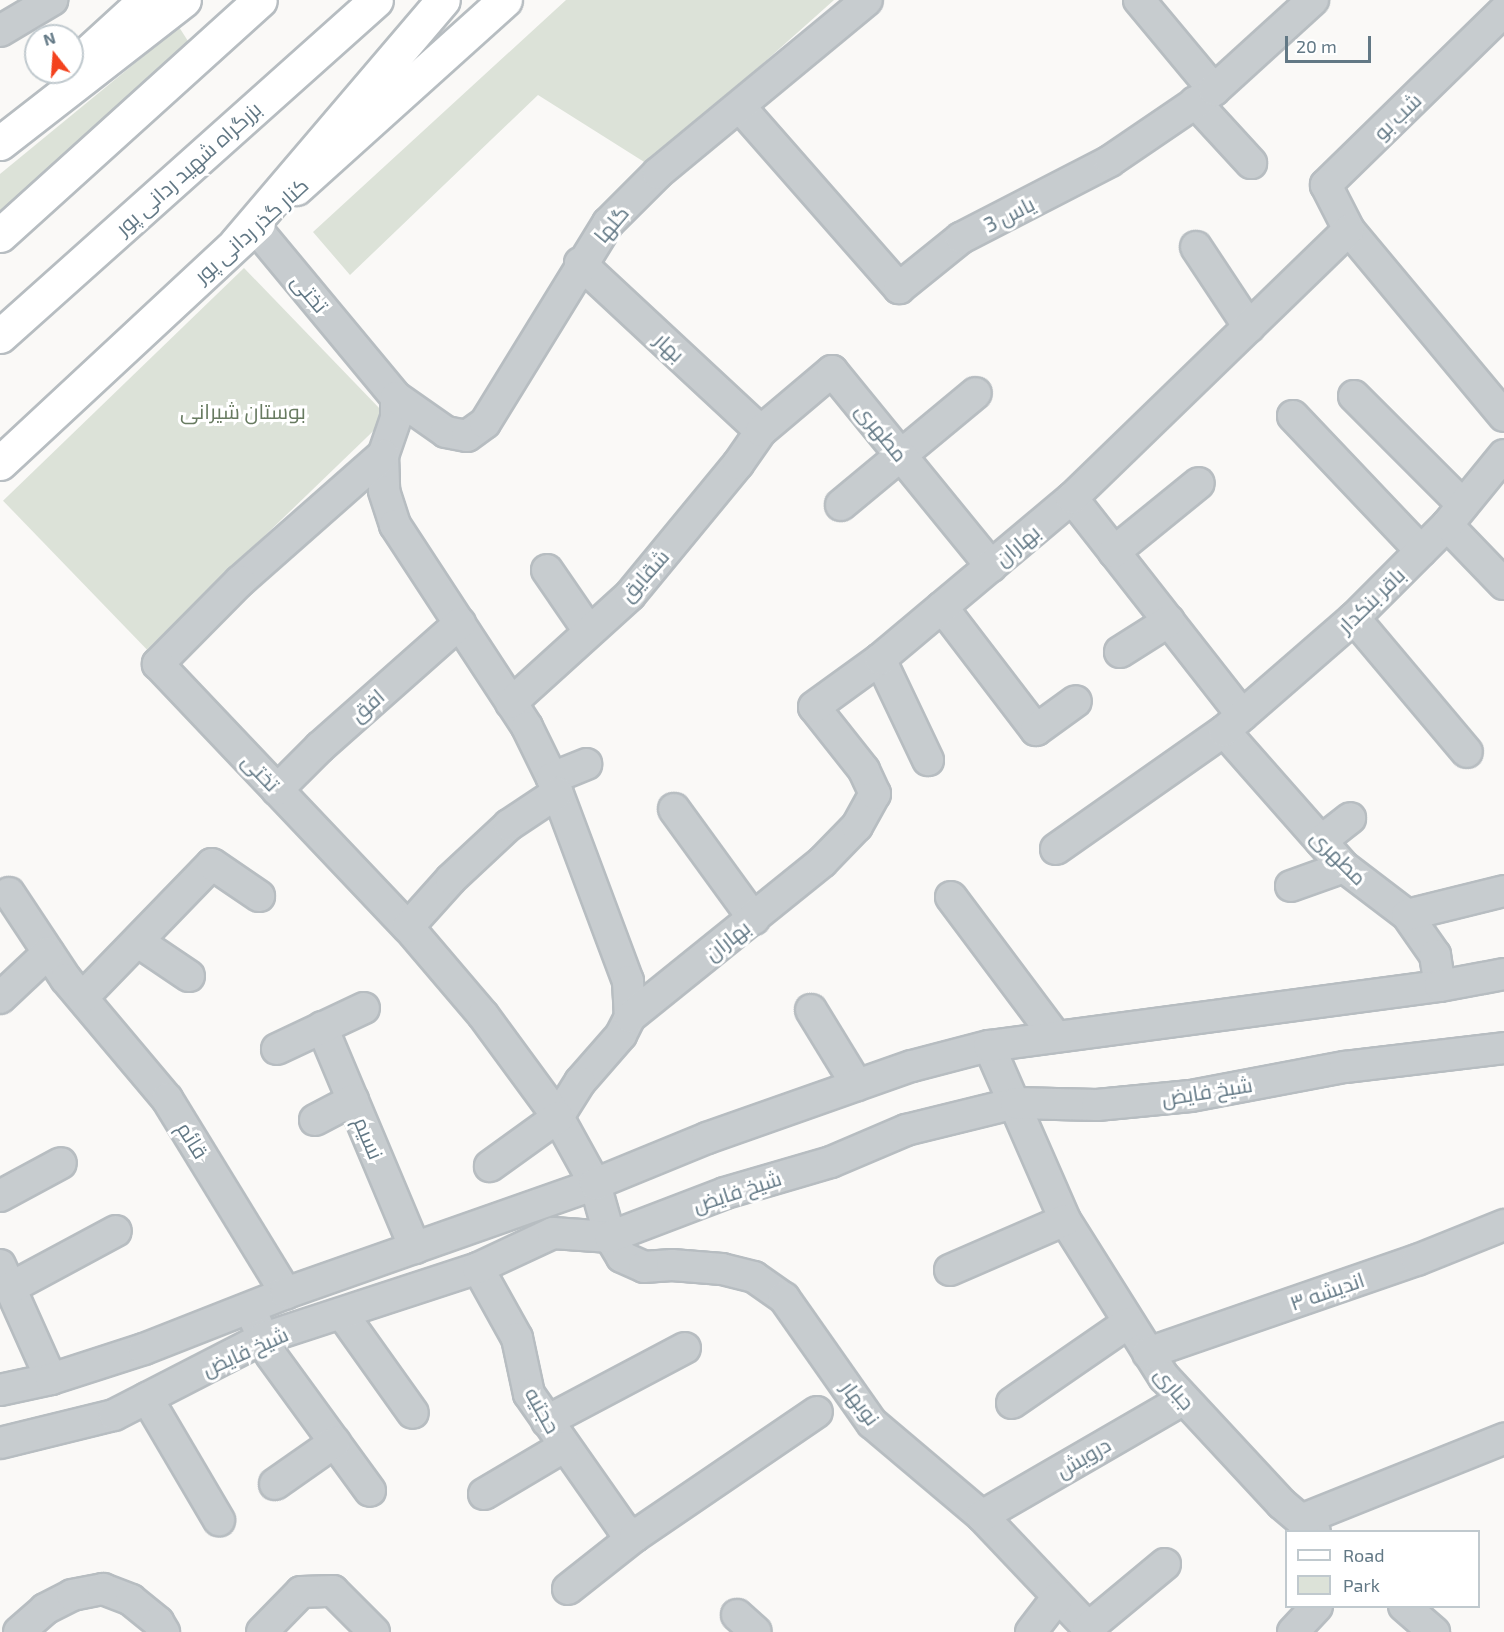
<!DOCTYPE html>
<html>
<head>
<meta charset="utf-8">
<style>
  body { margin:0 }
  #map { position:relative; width:1504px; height:1632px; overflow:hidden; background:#faf9f7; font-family:"Exo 2",Cairo,sans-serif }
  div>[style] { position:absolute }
  .green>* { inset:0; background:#dce2d8; transform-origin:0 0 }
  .roads { filter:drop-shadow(2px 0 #b7bdc1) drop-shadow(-2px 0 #b7bdc1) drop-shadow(0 2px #b7bdc1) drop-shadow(0 -2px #b7bdc1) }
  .minor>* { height:30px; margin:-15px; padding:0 15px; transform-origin:15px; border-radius:15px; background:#c7cccf }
  .major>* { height:33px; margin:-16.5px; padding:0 16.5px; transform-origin:16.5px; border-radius:16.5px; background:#fff }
  .highway>* { height:33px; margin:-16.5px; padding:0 16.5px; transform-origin:16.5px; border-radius:16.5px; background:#fff }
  span { translate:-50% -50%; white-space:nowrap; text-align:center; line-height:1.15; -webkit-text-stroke:6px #fff; paint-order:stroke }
  .street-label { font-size:21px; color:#627885 }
  .park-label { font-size:21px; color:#687b61 }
  .legend { position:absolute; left:1285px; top:1530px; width:195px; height:78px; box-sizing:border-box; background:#fff; border:2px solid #c0c9ce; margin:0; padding:8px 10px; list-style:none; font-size:18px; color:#627885 }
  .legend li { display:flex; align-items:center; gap:12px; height:30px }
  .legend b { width:30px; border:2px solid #c0c9ce }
  .north { position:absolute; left:24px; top:24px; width:60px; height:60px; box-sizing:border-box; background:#fff; border:2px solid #c0c9ce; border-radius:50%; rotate:343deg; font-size:16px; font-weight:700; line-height:24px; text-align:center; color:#627885 }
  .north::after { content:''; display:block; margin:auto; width:21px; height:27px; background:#f3421e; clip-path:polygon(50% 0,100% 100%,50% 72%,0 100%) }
  .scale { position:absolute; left:1285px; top:36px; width:86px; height:27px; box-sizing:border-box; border:3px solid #627885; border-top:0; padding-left:8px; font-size:18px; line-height:21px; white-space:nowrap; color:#627885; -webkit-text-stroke:4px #fff; paint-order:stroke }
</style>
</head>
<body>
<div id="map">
  <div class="green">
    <i style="clip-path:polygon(566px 0,834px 0,649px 165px,538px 95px,350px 275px,313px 232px)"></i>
    <i style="clip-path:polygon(179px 27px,193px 49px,0 229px,0 174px)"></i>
    <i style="left:244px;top:268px;width:207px;height:335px;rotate:46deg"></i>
  </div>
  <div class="roads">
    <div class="minor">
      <i style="left:1139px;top:0;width:117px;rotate:50.2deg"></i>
      <i style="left:1504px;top:11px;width:249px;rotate:135.7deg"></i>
      <i style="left:1326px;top:185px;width:51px;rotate:62.9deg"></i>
      <i style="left:1349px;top:230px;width:242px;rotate:50.2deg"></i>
      <i style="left:0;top:31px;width:61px;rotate:-30.8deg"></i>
      <i style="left:1195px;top:102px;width:83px;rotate:47.4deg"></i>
      <i style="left:741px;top:108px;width:240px;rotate:48.7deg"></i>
      <i style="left:899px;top:288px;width:80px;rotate:-38.9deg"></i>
      <i style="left:961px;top:238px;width:168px;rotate:-27.3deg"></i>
      <i style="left:1110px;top:161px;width:126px;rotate:-34.3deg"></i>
      <i style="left:1214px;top:90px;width:134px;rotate:-42.3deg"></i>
      <i style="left:254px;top:226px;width:222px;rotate:50.3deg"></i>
      <i style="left:396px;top:397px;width:21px;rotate:90deg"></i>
      <i style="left:396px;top:418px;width:39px;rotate:109deg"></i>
      <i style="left:383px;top:455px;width:36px;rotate:88deg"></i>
      <i style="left:384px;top:491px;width:36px;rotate:72deg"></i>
      <i style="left:395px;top:525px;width:241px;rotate:56.8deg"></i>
      <i style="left:527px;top:727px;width:57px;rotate:63.9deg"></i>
      <i style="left:552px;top:778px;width:217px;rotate:69.5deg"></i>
      <i style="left:628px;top:981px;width:36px;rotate:87deg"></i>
      <i style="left:630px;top:1017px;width:20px;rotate:117deg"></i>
      <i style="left:621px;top:1035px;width:62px;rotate:131.1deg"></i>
      <i style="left:580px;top:1082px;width:41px;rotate:122.2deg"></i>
      <i style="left:558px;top:1117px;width:77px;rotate:61.1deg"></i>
      <i style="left:595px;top:1184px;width:55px;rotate:74.2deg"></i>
      <i style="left:610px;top:1237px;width:23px;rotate:59deg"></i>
      <i style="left:622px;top:1257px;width:24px;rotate:24deg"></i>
      <i style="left:644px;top:1267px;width:28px;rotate:-4deg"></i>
      <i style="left:672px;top:1265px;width:50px;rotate:4.6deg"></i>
      <i style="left:722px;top:1269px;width:33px;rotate:14deg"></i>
      <i style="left:754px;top:1277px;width:37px;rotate:35deg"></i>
      <i style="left:784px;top:1298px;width:153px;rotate:54.9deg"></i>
      <i style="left:872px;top:1423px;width:144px;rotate:40.2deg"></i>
      <i style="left:982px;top:1516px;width:160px;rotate:46.5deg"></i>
      <i style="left:1196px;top:247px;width:96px;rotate:56.5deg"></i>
      <i style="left:580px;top:263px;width:247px;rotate:42.9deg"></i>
      <i style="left:1354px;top:396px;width:154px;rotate:45deg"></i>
      <i style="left:396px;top:397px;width:61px;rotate:35deg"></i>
      <i style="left:446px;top:432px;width:21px;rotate:11deg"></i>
      <i style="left:467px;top:436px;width:22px;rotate:-36deg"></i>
      <i style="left:485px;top:423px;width:235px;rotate:-58.4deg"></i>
      <i style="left:608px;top:223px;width:71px;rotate:-45deg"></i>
      <i style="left:658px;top:173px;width:271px;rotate:-39.6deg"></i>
      <i style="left:1293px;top:416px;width:186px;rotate:46.5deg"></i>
      <i style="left:383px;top:455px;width:191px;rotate:138.6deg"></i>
      <i style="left:240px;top:581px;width:117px;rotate:134.7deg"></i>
      <i style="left:158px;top:664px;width:363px;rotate:46.5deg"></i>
      <i style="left:408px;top:927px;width:116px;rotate:49.6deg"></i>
      <i style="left:483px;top:1015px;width:127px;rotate:53.7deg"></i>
      <i style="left:558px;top:1117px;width:84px;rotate:144.2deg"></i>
      <i style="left:1072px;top:498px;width:276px;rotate:51.9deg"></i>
      <i style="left:841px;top:505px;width:175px;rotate:-39.7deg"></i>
      <i style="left:1447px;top:525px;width:82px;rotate:46deg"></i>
      <i style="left:1114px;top:552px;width:109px;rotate:-39.1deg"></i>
      <i style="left:547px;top:570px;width:74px;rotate:55.5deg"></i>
      <i style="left:942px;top:607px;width:155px;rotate:52.6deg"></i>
      <i style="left:1036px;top:730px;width:49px;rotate:-35.9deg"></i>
      <i style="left:1354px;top:618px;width:175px;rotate:49.9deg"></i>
      <i style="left:1120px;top:652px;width:58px;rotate:-32.3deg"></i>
      <i style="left:880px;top:659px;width:112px;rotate:64.6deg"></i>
      <i style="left:511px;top:703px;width:161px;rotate:-42.2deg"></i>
      <i style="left:630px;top:595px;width:170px;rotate:-50.5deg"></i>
      <i style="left:738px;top:464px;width:40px;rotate:-55.1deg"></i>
      <i style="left:761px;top:431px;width:93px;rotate:-40.2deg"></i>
      <i style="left:832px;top:371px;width:252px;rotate:50.8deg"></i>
      <i style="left:1224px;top:731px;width:181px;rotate:48.6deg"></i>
      <i style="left:1344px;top:867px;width:79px;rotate:37.3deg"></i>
      <i style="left:1407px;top:915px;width:49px;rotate:55deg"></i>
      <i style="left:1435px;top:955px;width:31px;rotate:81deg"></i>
      <i style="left:552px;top:778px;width:37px;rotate:-22deg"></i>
      <i style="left:277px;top:790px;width:61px;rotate:-45deg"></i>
      <i style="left:320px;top:747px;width:187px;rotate:-41.5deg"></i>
      <i style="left:674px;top:809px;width:136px;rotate:54deg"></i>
      <i style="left:1321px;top:841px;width:37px;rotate:-38deg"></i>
      <i style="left:1056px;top:849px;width:205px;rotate:-35.1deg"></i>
      <i style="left:1224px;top:731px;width:172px;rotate:-41deg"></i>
      <i style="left:1354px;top:618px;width:132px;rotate:-45deg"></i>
      <i style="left:1447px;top:525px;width:90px;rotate:-50.8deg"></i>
      <i style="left:1291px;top:886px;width:56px;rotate:-19.7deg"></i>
      <i style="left:9px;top:893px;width:103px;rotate:56.5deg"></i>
      <i style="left:66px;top:979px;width:157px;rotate:49.9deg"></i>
      <i style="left:167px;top:1099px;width:228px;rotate:58.5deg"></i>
      <i style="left:951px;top:897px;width:174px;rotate:53.2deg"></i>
      <i style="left:1407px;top:915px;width:100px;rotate:-13.9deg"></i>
      <i style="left:408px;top:927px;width:64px;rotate:-48.1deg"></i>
      <i style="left:451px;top:879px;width:79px;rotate:-43deg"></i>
      <i style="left:509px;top:825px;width:58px;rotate:-33.7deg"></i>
      <i style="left:140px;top:943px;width:59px;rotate:34deg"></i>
      <i style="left:83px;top:997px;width:185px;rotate:-45.9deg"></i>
      <i style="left:212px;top:864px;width:57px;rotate:34.2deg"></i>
      <i style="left:0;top:998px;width:66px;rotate:-43.2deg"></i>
      <i style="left:811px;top:1010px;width:88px;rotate:58.5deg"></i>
      <i style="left:630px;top:1017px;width:247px;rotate:-38.9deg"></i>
      <i style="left:822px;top:862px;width:50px;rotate:-45.8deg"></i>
      <i style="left:857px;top:826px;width:37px;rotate:-61deg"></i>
      <i style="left:875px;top:794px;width:26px;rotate:-115deg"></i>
      <i style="left:864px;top:770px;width:80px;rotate:-128.4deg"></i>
      <i style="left:814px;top:707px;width:82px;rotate:-36deg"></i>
      <i style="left:880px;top:659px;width:251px;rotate:-40deg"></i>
      <i style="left:1072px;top:498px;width:385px;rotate:-44.1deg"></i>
      <i style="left:322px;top:1027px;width:240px;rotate:67.2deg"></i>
      <i style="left:989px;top:1046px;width:190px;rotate:66.4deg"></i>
      <i style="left:1065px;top:1220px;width:186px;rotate:57.8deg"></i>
      <i style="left:1164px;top:1377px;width:173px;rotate:47.1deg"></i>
      <i style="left:1282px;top:1504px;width:43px;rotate:40.3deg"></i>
      <i style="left:277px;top:1049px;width:96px;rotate:-25.2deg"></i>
      <i style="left:315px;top:1120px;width:43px;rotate:-27.8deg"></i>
      <i style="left:0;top:1196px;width:69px;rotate:-28.4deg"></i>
      <i style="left:0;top:1265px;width:125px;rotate:65.9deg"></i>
      <i style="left:478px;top:1268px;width:80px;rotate:60.9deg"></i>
      <i style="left:517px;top:1338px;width:57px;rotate:77.9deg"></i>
      <i style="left:529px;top:1394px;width:162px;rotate:55deg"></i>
      <i style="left:622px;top:1527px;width:16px;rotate:35deg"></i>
      <i style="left:950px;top:1270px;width:125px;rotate:-23.5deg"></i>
      <i style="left:10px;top:1288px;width:120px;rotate:-28.3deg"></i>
      <i style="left:343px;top:1315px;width:120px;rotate:54.5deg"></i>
      <i style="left:255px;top:1320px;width:38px;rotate:65deg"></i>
      <i style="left:271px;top:1355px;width:168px;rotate:53.9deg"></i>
      <i style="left:1148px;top:1353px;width:285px;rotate:-19.1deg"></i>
      <i style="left:1417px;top:1260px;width:94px;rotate:-21.9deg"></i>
      <i style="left:0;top:1390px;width:52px;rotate:-12.2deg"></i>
      <i style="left:51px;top:1379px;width:98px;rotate:-17.9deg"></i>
      <i style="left:144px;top:1349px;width:153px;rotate:-21.5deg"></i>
      <i style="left:286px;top:1293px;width:328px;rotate:-19.4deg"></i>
      <i style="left:595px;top:1184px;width:121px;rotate:-22.3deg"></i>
      <i style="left:707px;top:1138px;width:217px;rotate:-19.4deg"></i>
      <i style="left:912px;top:1066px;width:80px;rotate:-14.6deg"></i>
      <i style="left:989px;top:1046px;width:455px;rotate:-7.6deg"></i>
      <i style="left:1440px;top:986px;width:65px;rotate:-10.6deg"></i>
      <i style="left:147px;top:1398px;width:142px;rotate:59.5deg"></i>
      <i style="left:1012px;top:1403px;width:141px;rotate:-34.6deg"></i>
      <i style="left:547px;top:1421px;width:156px;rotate:-27.9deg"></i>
      <i style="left:0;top:1443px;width:117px;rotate:-13.8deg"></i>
      <i style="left:114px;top:1415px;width:169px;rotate:-27.2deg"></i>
      <i style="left:264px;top:1338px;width:225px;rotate:-18.1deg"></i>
      <i style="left:478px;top:1268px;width:83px;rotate:-25deg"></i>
      <i style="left:553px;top:1233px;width:57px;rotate:4deg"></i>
      <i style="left:610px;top:1237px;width:123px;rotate:-20.9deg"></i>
      <i style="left:725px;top:1193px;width:110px;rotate:-16.3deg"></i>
      <i style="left:831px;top:1162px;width:82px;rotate:-23.1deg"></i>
      <i style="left:906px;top:1130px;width:113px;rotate:-13.8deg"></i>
      <i style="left:1016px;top:1103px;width:81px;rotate:1.4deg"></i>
      <i style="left:1097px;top:1105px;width:94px;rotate:-5.5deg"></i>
      <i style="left:1191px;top:1096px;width:157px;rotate:-10.7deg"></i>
      <i style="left:1345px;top:1067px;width:160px;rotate:-6.8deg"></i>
      <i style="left:275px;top:1484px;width:73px;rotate:-35deg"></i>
      <i style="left:484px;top:1494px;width:92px;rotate:-30.7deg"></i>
      <i style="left:982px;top:1516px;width:233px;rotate:-30.1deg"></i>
      <i style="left:1301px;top:1520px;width:219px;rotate:-21.8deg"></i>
      <i style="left:568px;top:1589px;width:85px;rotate:-38.3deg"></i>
      <i style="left:635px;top:1536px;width:220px;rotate:-34.3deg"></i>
      <i style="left:1404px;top:1606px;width:40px;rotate:41deg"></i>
      <i style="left:737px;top:1615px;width:25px;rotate:42deg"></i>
      <i style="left:1088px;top:1628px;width:100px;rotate:-39.7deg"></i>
      <i style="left:19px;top:1632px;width:35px;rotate:-41deg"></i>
      <i style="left:45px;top:1609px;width:30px;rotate:-27deg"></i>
      <i style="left:72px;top:1595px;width:32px;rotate:-11deg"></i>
      <i style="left:103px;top:1589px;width:30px;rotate:21deg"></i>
      <i style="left:131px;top:1600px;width:35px;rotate:39deg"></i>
      <i style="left:158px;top:1622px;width:12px;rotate:59deg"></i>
      <i style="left:262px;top:1632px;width:56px;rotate:-45.7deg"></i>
      <i style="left:301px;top:1592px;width:32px;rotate:-2deg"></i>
      <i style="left:333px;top:1591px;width:58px;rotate:45deg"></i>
      <i style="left:1031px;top:1632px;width:43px;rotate:-52.6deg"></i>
      <i style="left:1293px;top:1632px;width:35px;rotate:-47deg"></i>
    </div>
    <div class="major">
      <i style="left:72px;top:67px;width:99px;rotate:-42.5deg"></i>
      <i style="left:296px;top:188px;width:281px;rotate:-42deg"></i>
      <i style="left:0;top:463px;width:352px;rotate:-42.9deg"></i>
    </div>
    <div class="highway">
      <i style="left:0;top:143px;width:233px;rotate:-37.9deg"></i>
      <i style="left:0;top:235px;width:350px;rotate:-42.1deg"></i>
      <i style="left:236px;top:243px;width:319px;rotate:-49.6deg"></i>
      <i style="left:0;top:336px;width:504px;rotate:-41.78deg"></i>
    </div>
  </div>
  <div class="street-label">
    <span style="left:1397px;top:116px;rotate:-44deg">شب بو</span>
    <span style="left:188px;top:168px;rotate:-42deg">بزرگراه شهید ردانی پور</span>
    <span style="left:1009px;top:214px;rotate:-27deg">یاس 3</span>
    <span style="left:611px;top:224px;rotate:-50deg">گلها</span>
    <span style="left:251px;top:230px;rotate:-42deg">کنار گذر ردانی پور</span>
    <span style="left:310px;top:293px;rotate:50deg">تختی</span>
    <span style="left:670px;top:347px;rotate:43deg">بهار</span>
    <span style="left:882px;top:432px;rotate:51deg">مطهری</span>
    <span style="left:1017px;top:545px;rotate:-40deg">بهاران</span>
    <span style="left:644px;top:575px;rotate:-48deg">شقایق</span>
    <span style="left:1371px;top:600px;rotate:-44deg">باقر بنکدار</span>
    <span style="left:367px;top:705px;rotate:-41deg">افق</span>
    <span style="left:261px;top:772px;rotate:46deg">تختی</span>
    <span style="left:1339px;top:857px;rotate:45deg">مطهری</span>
    <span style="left:727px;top:940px;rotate:-38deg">بهاران</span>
    <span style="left:1207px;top:1091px;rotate:-9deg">شیخ فایض</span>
    <span style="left:369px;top:1138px;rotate:67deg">نسیم</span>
    <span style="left:193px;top:1140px;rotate:58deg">قائم</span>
    <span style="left:737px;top:1191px;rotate:-18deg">شیخ فایض</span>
    <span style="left:1327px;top:1291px;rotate:-19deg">اندیشه ۳</span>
    <span style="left:245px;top:1351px;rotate:-24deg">شیخ فایض</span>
    <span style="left:1175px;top:1388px;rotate:50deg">جباری</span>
    <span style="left:861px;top:1403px;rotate:54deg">نوبهار</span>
    <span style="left:543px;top:1410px;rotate:61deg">حجتیه</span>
    <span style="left:1083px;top:1457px;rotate:-30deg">درویش</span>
  </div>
  <div class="park-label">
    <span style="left:243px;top:411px">بوستان شیرانی</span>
  </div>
  <ul class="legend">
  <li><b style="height:8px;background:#fff"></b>Road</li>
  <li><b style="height:16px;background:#dce2d8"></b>Park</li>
  </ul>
  <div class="north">N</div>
  <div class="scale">20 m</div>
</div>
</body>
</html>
